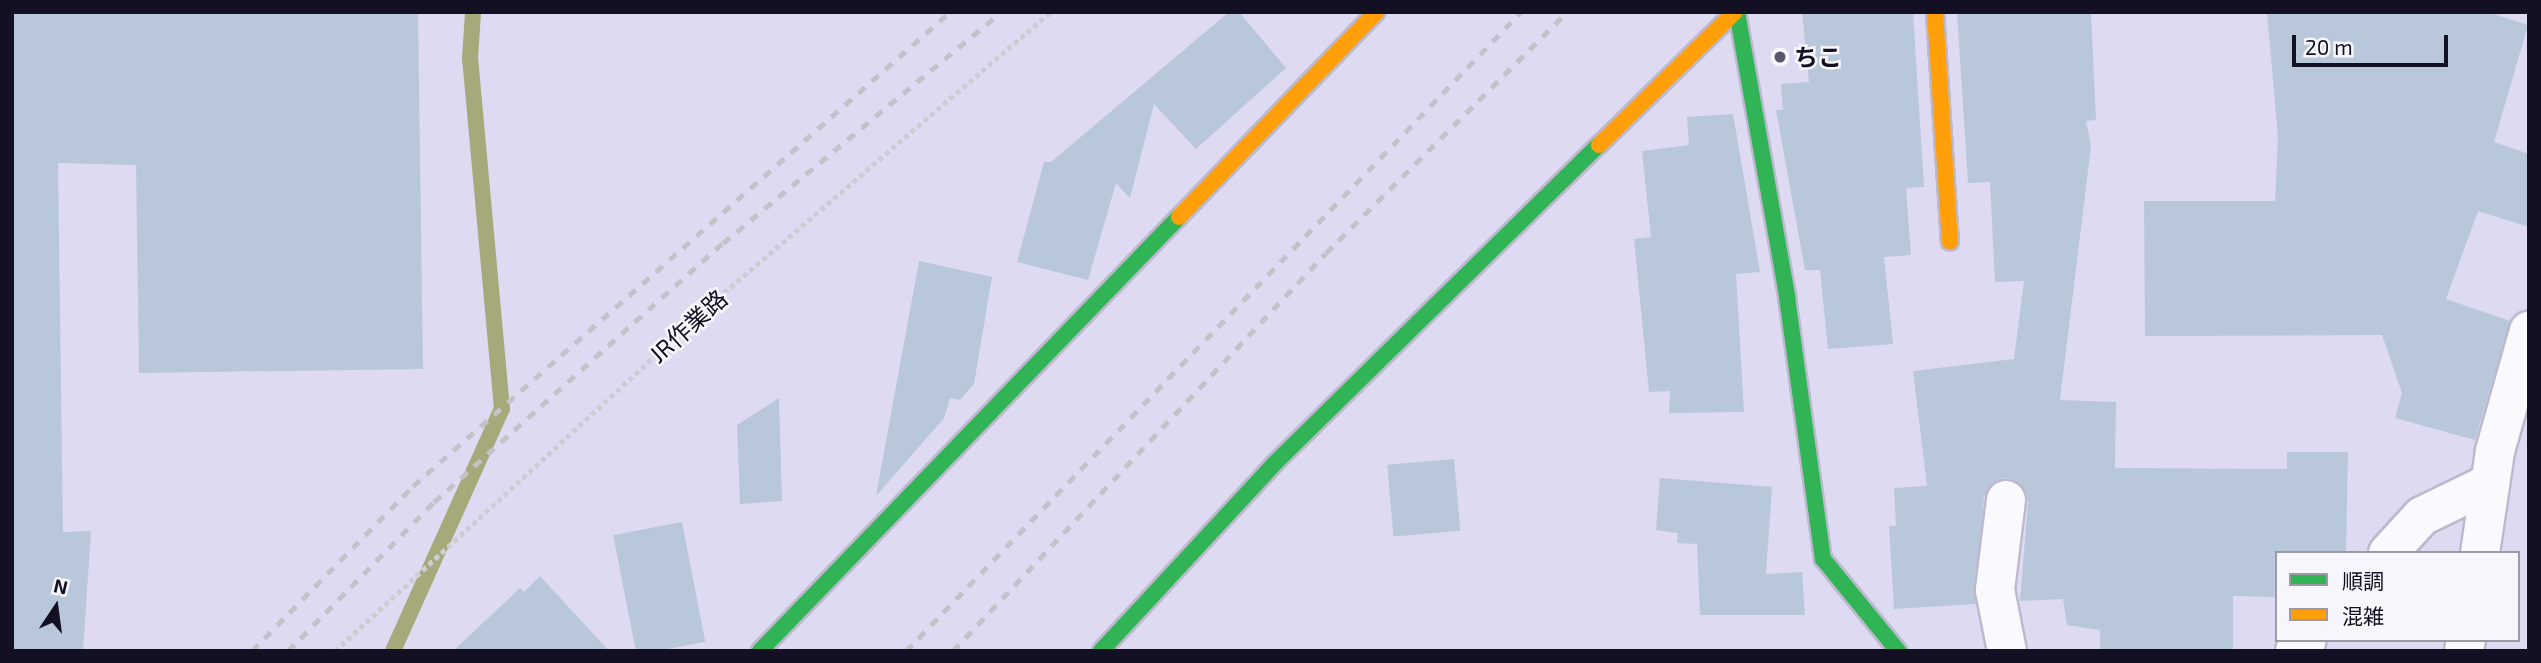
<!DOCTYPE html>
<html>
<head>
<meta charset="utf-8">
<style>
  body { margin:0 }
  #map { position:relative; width:2541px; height:663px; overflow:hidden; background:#dddaf2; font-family:"Exo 2","Noto Sans JP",sans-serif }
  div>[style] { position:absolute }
  .stream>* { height:16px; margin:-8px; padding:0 8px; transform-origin:8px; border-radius:8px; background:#a6aa7a }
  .building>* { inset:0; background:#b9c7da; transform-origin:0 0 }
  .path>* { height:4.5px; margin-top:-2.25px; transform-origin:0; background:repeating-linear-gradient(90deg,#cdccd3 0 5px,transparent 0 8.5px) }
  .roads { filter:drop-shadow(2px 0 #bcb9ce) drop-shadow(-2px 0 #bcb9ce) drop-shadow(0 2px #bcb9ce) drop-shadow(0 -2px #bcb9ce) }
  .street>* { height:38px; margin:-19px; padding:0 19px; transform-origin:19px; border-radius:19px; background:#faf9fd }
  .fast>* { height:16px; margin:-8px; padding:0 8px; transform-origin:8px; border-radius:8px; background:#30b455 }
  .slow>* { height:16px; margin:-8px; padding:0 8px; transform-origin:8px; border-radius:8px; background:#ff9f0a }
  .rail>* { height:5px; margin-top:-2.5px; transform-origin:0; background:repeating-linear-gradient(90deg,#c3c2c8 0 9px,transparent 0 18px) }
  .dots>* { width:19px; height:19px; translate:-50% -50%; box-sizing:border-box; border:4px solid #f7f6fc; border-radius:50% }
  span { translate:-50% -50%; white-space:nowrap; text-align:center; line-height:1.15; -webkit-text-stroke:5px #f7f6fc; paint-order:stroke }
  .poi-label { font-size:24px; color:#141023; font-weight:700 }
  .left { translate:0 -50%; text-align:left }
  .street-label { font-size:24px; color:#141023 }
  .frame { position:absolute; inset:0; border:14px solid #141023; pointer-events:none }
  .legend { position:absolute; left:2275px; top:551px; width:245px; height:91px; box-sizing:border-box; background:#f7f6fc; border:2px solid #9c9aa5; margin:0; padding:9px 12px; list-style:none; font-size:21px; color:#141023 }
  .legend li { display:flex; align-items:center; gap:14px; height:35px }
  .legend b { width:35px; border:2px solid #9c9aa5 }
  .north { position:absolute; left:21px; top:572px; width:70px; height:70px; -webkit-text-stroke:5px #f7f6fc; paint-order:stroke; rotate:13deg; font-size:19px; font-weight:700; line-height:28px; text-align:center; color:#141023 }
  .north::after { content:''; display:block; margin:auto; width:24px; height:32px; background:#141023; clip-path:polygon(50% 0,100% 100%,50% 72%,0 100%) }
  .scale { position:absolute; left:2292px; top:35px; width:156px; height:32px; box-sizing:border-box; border:4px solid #141023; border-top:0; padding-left:9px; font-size:21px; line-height:24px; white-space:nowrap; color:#141023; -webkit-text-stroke:5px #f7f6fc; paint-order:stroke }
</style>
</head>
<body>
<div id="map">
  <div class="stream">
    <i style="left:393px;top:651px;width:265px;rotate:-65.8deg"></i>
    <i style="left:502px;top:409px;width:351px;rotate:-95.2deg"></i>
    <i style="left:470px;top:59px;width:47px;rotate:-86.3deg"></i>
  </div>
  <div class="building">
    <i style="clip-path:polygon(12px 12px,418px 12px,423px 369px,139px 373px,136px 165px,58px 163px,63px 532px,91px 531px,83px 651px,12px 651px)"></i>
    <i style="clip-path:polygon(1229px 12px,1239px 12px,1286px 68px,1196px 149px,1154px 104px,1130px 198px,1116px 183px,1088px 280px,1017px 262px,1044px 162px,1051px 162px)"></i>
    <i style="clip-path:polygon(1802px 12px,1913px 12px,1924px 187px,1906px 188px,1911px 255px,1884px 257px,1893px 344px,1828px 349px,1820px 270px,1805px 270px,1776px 110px,1783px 110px,1781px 84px,1809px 82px)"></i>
    <i style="clip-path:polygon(1957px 12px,2091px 12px,2096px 120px,2086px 121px,2091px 146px,2060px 400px,2116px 402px,2115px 468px,2287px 469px,2287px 452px,2348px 452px,2346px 553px,2277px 553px,2277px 597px,2233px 596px,2233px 651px,2100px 651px,2100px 630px,2067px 625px,2063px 599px,2020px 601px,2028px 502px,2020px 483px,2009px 478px,1997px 480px,1984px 497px,1976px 604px,1894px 609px,1889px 526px,1896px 526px,1894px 488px,1927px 486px,1913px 371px,2014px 359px,2024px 281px,1995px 282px,1990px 182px,1968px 183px)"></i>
    <i style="clip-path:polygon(2267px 12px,2488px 12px,2528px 25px,2494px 142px,2529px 154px,2529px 227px,2478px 211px,2446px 299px,2510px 321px,2475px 440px,2395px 418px,2402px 393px,2382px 335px,2145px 336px,2144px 201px,2275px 201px,2278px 137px)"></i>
    <i style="clip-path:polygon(1733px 114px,1760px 272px,1736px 274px,1744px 412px,1669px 413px,1670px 391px,1649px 392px,1634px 239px,1651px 237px,1642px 151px,1689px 145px,1687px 117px)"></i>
    <i style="clip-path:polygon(919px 261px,992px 277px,974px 384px,960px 400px,950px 398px,944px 418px,876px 496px)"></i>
    <i style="clip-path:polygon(779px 398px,782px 501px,740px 504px,737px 425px)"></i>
    <i style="left:1454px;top:459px;width:72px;height:67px;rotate:85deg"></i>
    <i style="clip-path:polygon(1660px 478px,1772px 487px,1766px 574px,1802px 572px,1805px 615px,1700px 615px,1697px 544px,1677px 543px,1678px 533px,1656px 530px)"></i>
    <i style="left:682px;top:522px;width:122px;height:70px;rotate:79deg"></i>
    <i style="clip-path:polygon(540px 576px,609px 651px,453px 651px,520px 588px,524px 592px)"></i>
  </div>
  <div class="path">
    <i style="left:335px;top:651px;width:512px;rotate:-42.7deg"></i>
    <i style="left:711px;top:304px;width:448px;rotate:-40.7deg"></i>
  </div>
  <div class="roads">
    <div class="street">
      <i style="left:2006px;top:500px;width:91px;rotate:97deg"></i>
      <i style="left:1995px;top:590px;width:62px;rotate:78.9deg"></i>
      <i style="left:2388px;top:553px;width:50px;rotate:-47.4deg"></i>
      <i style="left:2422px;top:516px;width:76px;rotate:-25.9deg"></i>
      <i style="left:2480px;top:553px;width:103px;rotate:-81.6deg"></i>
      <i style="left:2495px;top:451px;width:125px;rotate:-74.2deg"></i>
      <i style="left:2295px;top:651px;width:16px;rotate:-43deg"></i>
      <i style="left:2464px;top:651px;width:11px;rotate:-80deg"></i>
    </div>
    <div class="fast">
      <i style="left:1737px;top:12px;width:289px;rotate:80deg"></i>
      <i style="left:1787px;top:297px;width:264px;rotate:82.2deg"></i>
      <i style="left:1823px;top:559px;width:119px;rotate:50.8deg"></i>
      <i style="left:760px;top:651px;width:603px;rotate:-46.01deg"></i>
      <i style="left:1101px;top:651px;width:255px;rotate:-47.2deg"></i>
      <i style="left:1274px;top:464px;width:455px;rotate:-44.5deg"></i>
    </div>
    <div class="slow">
      <i style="left:1935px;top:12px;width:230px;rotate:86.3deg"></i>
      <i style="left:1599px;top:145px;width:190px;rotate:-44.4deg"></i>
      <i style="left:1179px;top:217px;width:284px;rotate:-46.1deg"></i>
    </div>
  </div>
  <div class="rail">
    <i style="left:252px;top:651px;width:231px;rotate:-45.7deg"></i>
    <i style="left:413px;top:486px;width:716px;rotate:-41.43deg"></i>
    <i style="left:288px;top:651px;width:209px;rotate:-45.6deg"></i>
    <i style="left:434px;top:502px;width:388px;rotate:-41.9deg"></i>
    <i style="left:723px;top:243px;width:361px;rotate:-39.7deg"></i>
    <i style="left:906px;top:651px;width:887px;rotate:-46.1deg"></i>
    <i style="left:953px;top:651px;width:545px;rotate:-46.86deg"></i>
    <i style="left:1326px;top:253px;width:341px;rotate:-45deg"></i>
  </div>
  <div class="dots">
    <i style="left:1780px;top:57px;background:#5a576b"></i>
  </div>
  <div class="poi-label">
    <span class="left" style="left:1794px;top:57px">ちこ</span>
  </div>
  <div class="street-label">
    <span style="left:688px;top:326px;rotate:-42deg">JR作業路</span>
  </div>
  <div class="frame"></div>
  <ul class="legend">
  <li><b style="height:9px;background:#30b455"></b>順調</li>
  <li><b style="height:9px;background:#ff9f0a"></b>混雑</li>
  </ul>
  <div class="north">N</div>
  <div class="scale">20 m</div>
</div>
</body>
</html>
